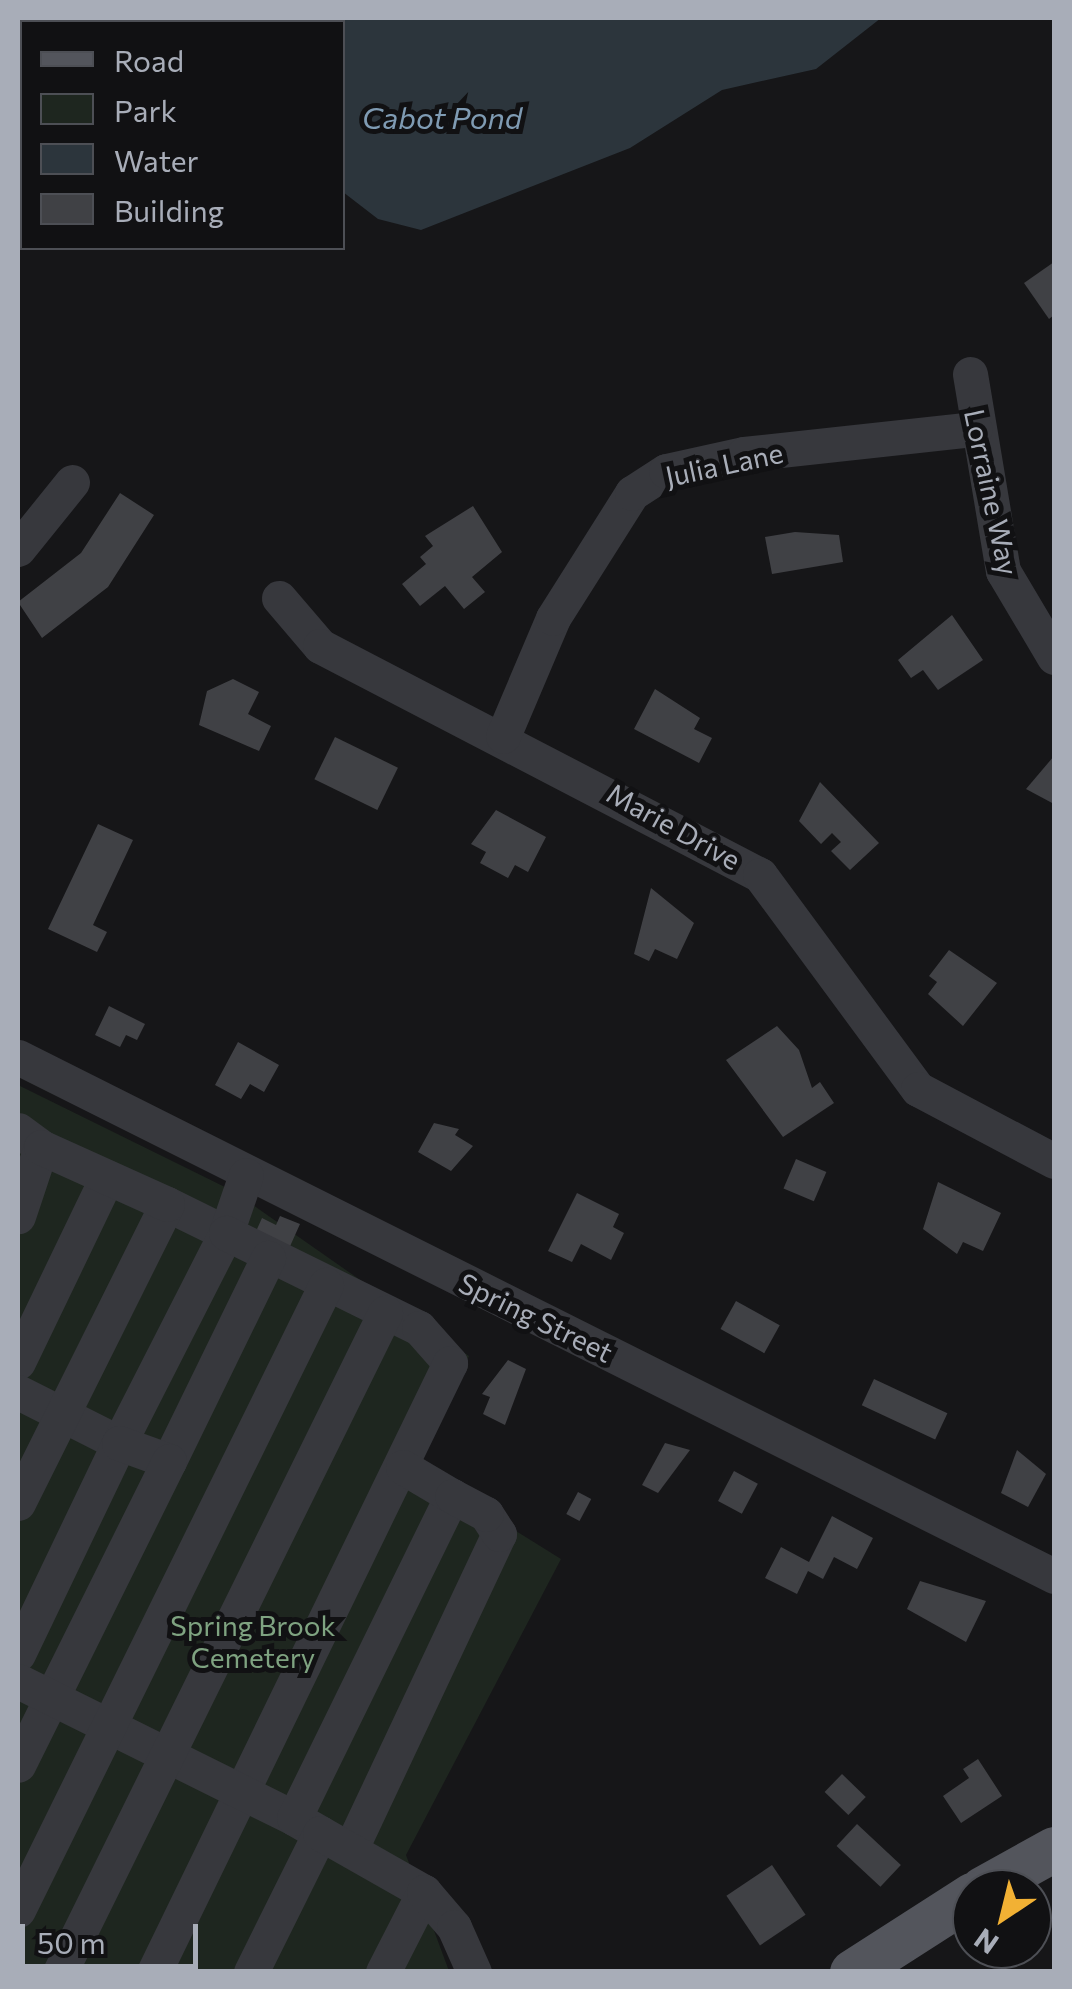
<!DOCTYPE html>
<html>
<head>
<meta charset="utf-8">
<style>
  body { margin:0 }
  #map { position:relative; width:1072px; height:1989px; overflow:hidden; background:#161618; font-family:Commissioner,sans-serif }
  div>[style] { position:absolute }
  .green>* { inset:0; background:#1e261f }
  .water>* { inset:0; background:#2c353c }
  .stream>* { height:8px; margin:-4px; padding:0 4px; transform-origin:4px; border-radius:4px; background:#2c353c }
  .building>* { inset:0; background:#404145; transform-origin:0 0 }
  .minor>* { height:35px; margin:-17.5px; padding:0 17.5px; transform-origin:17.5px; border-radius:17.5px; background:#37383d }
  .major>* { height:45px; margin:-22.5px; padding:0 22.5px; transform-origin:22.5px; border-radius:22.5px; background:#53555c }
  span { translate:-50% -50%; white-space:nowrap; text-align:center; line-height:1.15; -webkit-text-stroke:10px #111113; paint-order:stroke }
  .street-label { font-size:28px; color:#a8adb8 }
  .park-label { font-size:28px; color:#7fa381 }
  .water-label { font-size:30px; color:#7f9bb3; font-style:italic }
  .frame { position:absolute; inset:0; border:20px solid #a8adb8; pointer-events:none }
  .legend { position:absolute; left:20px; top:20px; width:325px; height:230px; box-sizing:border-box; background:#111113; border:2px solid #4d4f55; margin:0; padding:12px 18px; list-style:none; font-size:30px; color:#a8adb8 }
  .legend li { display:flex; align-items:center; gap:20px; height:50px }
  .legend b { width:50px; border:2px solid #4d4f55 }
  .north { position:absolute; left:952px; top:1869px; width:100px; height:100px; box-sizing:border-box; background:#111113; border:2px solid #4d4f55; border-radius:50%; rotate:215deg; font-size:28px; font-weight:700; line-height:40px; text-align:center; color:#a8adb8 }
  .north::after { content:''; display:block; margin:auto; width:35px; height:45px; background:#f2b134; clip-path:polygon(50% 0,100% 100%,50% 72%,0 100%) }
  .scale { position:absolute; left:20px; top:1924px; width:178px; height:45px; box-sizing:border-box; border:5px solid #a8adb8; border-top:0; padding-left:12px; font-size:30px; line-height:35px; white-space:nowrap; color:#a8adb8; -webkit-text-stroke:8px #111113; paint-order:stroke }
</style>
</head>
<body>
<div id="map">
  <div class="green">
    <i style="clip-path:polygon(18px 1085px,233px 1191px,469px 1356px,417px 1469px,561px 1559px,406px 1855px,449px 1971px,18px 1971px)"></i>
  </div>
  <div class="water">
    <i style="clip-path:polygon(227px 18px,881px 18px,816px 69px,722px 90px,630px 148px,421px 230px,378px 219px,343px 192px,342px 22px)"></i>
  </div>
  <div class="stream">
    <i style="left:18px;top:101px;width:8px;rotate:-60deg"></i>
  </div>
  <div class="building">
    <i style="clip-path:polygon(1054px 262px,1054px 315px,1049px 319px,1024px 283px)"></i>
    <i style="clip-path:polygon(120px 493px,154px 515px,108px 587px,42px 638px,18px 602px,81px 553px)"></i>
    <i style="clip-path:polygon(473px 506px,502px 552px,472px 577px,485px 592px,464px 609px,445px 586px,420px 606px,402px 584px,426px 564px,420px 557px,433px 546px,425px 536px)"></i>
    <i style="clip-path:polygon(795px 532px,839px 535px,843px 562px,772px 574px,765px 537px)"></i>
    <i style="clip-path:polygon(952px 615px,983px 660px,938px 690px,923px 670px,911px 678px,898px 660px)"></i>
    <i style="clip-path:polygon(233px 679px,259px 692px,248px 714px,271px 726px,259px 751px,199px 725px,207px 691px)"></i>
    <i style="clip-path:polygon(655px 689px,700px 718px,694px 729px,712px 738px,699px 763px,634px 729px)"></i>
    <i style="left:335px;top:737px;width:70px;height:47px;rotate:26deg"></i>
    <i style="clip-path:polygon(1054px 756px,1054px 804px,1026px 789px)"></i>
    <i style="clip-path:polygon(820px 782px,879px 843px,850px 870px,831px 851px,841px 842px,832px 833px,821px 844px,799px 821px)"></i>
    <i style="clip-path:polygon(496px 810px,546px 837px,528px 872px,515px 865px,508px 878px,480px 863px,486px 852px,471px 844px)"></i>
    <i style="clip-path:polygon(98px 824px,133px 840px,93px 925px,107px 932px,97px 952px,48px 929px)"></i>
    <i style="clip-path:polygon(651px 888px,694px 923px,677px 959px,655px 949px,649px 961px,634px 954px)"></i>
    <i style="clip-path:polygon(949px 950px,997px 983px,963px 1026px,928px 994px,937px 982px,929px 976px)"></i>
    <i style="clip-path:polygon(109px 1006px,145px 1024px,137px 1040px,126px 1035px,120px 1047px,95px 1035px)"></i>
    <i style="clip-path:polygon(777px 1026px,799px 1050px,812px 1088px,820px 1082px,834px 1103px,783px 1137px,726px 1060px)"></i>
    <i style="clip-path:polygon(238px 1042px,279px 1065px,264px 1092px,250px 1084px,241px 1099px,215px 1085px)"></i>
    <i style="clip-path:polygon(434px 1123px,459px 1129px,455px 1135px,473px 1146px,451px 1171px,418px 1152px)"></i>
    <i style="left:796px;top:1159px;width:33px;height:32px;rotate:23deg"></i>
    <i style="clip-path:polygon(938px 1182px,1001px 1213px,983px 1251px,963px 1242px,957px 1254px,923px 1229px)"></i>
    <i style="clip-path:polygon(577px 1193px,619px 1214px,613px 1227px,624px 1233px,611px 1260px,581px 1244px,572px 1262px,548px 1251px)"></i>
    <i style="clip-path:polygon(280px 1216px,300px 1224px,283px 1262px,253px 1238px,262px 1218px,276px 1225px)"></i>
    <i style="left:736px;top:1301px;width:50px;height:32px;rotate:29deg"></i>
    <i style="clip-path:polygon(508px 1360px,526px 1369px,505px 1425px,483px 1414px,490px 1397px,482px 1394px)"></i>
    <i style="left:874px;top:1379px;width:81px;height:29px;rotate:25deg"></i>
    <i style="clip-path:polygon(665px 1443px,690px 1450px,658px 1493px,642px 1485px)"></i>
    <i style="clip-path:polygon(1017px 1450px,1046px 1474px,1028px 1507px,1001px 1493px)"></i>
    <i style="left:734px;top:1471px;width:27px;height:34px;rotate:28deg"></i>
    <i style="left:578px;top:1492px;width:15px;height:25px;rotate:28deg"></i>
    <i style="clip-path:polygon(832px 1516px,873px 1538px,857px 1569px,834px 1557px,823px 1579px,808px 1571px,797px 1594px,765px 1578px,781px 1547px,809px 1562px)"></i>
    <i style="clip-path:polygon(920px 1581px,986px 1601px,966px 1642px,907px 1609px)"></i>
    <i style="clip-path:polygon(978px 1759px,1002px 1796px,961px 1823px,943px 1796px,969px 1778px,963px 1769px)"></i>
    <i style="left:842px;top:1774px;width:33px;height:25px;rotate:44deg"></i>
    <i style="left:857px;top:1824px;width:60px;height:30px;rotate:43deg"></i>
    <i style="left:772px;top:1865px;width:60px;height:55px;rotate:56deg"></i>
  </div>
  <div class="minor">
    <i style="left:970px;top:374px;width:200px;rotate:80.5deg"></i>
    <i style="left:1003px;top:571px;width:100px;rotate:59.3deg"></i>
    <i style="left:18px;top:549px;width:86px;rotate:-51.1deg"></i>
    <i style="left:279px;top:598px;width:63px;rotate:49.5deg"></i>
    <i style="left:320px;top:646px;width:496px;rotate:27.5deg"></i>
    <i style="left:760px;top:875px;width:266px;rotate:53.6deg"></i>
    <i style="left:918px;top:1089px;width:154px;rotate:27.9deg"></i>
    <i style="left:503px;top:736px;width:128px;rotate:-67deg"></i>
    <i style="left:553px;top:618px;width:148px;rotate:-57.7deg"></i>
    <i style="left:632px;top:493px;width:40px;rotate:-32.9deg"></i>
    <i style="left:666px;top:471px;width:80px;rotate:-12.3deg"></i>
    <i style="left:744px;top:454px;width:232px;rotate:-6.2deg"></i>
    <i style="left:18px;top:1057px;width:1159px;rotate:26.61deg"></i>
    <i style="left:18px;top:1130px;width:29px;rotate:36deg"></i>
    <i style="left:41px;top:1147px;width:73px;rotate:108.4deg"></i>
    <i style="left:167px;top:1204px;width:66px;rotate:26.2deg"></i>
    <i style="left:226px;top:1233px;width:61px;rotate:-71deg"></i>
    <i style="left:18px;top:1362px;width:205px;rotate:-64.3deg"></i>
    <i style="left:18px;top:1392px;width:113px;rotate:26.8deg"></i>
    <i style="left:119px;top:1443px;width:236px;rotate:-63deg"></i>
    <i style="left:226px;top:1233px;width:215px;rotate:26.2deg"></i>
    <i style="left:419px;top:1328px;width:47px;rotate:48.5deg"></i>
    <i style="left:450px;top:1363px;width:677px;rotate:115.92deg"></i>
    <i style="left:169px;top:1461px;width:226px;rotate:-64deg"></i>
    <i style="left:18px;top:1503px;width:334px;rotate:-63.5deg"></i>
    <i style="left:167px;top:1204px;width:138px;rotate:-155.7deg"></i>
    <i style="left:18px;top:1654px;width:234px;rotate:-64.4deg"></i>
    <i style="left:119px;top:1443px;width:53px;rotate:19.8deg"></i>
    <i style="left:169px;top:1461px;width:339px;rotate:116.4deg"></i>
    <i style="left:18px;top:1681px;width:308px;rotate:26.4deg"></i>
    <i style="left:320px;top:1833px;width:30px;rotate:-150deg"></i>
    <i style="left:294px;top:1818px;width:359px;rotate:-63.9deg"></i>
    <i style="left:452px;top:1496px;width:57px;rotate:-149.4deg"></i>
    <i style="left:352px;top:1846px;width:345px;rotate:-64.8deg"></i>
    <i style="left:499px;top:1534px;width:24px;rotate:-123deg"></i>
    <i style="left:486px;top:1514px;width:38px;rotate:-152deg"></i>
    <i style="left:18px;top:1910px;width:697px;rotate:-63.77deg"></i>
    <i style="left:60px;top:1972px;width:735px;rotate:-63.75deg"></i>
    <i style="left:251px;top:1972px;width:155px;rotate:-63.6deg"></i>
    <i style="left:320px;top:1833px;width:120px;rotate:29.6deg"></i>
    <i style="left:383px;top:1972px;width:90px;rotate:-62.9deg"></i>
    <i style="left:424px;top:1892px;width:46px;rotate:49.4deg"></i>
    <i style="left:454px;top:1927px;width:49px;rotate:66deg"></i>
  </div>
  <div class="major">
    <i style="left:982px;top:1889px;width:82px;rotate:-29.1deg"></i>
    <i style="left:852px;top:1972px;width:143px;rotate:-32.7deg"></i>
  </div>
  <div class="street-label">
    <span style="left:724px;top:464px;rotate:-12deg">Julia Lane</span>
    <span style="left:992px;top:492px;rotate:78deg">Lorraine Way</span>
    <span style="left:674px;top:826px;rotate:29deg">Marie Drive</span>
    <span style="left:536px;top:1317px;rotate:26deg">Spring Street</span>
  </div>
  <div class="park-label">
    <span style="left:253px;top:1641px">Spring Brook<br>Cemetery</span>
  </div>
  <div class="water-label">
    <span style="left:442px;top:117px">Cabot Pond</span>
  </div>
  <div class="frame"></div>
  <ul class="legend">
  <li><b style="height:12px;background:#53555c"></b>Road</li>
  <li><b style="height:28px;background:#1e261f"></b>Park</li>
  <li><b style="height:28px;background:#2c353c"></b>Water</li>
  <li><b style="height:28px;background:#404145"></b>Building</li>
  </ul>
  <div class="north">N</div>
  <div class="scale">50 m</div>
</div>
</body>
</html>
